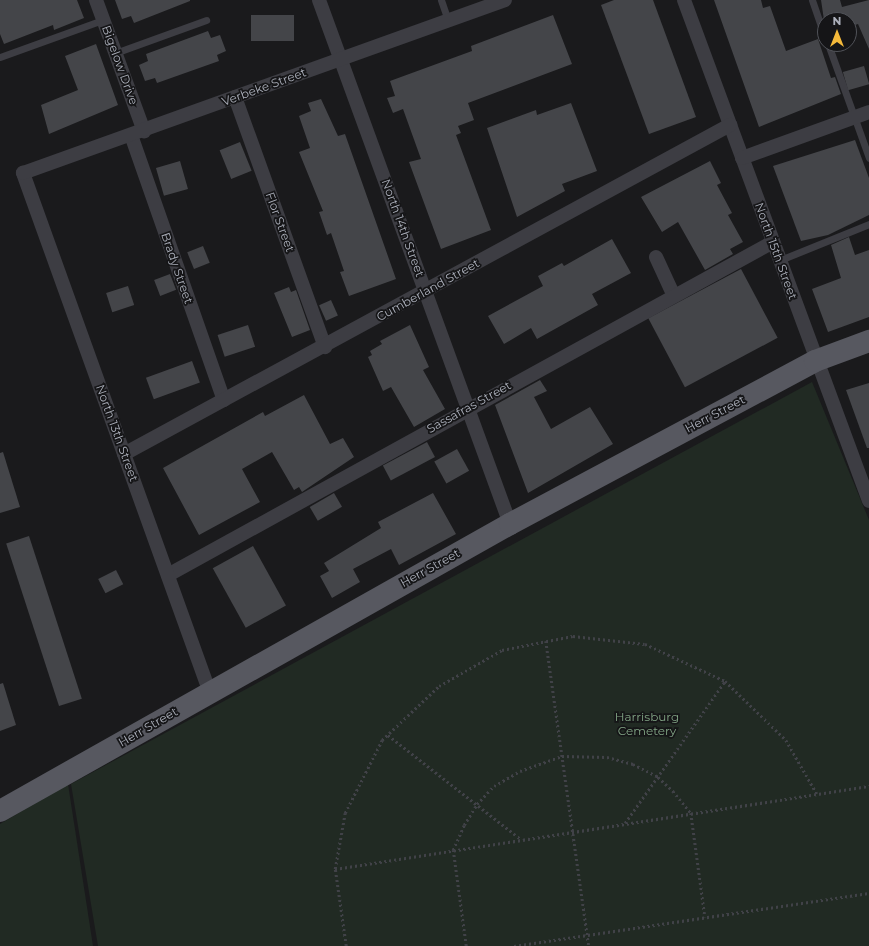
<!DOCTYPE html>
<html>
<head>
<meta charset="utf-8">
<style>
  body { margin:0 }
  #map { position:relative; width:869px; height:946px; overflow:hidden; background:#1a1a1c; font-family:Montserrat,sans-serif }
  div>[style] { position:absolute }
  .green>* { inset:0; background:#212a23 }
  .building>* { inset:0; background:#444549; transform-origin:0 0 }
  .path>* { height:2.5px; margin-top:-1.25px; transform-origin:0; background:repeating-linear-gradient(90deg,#414248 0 2px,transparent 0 5px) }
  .service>* { height:7px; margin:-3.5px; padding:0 3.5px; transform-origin:3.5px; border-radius:3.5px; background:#3d3d43 }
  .minor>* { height:14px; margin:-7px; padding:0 7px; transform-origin:7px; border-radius:7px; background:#3d3d43 }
  .primary>* { height:22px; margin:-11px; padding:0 11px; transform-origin:11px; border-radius:11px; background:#575860 }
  span { translate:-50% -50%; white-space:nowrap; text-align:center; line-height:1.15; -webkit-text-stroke:3.5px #151517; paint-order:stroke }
  .street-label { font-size:12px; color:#acb0bb }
  .park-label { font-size:12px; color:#83a686 }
  .north { position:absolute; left:817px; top:12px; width:40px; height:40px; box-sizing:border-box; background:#151517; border:1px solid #515359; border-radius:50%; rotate:0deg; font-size:11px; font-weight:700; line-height:16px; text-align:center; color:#acb0bb }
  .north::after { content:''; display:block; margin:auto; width:14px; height:18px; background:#f4b93a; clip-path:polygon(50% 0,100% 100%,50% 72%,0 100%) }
</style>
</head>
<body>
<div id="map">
  <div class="green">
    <i style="clip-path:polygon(812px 382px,869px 520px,869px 946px,98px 946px,71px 784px)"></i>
    <i style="clip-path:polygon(68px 784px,93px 946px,0 946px,0 824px)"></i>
  </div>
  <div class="building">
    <i style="clip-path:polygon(0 0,77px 0,84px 18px,54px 30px,53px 25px,4px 44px,0 34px)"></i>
    <i style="clip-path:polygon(115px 0,190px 0,190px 1px,134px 23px,131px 16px,122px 19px)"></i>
    <i style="clip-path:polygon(614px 0,653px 0,696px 117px,649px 134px,601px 5px)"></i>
    <i style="clip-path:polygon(714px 0,761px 0,763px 8px,770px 6px,786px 51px,818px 39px,831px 78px,835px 77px,841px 94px,759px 127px)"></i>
    <i style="clip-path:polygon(821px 0,840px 0,842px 7px,869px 0,869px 49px,858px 24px,849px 27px,849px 20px,824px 20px)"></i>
    <i style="left:251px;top:15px;width:43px;height:26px"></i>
    <i style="clip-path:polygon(553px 15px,572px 64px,468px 103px,474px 120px,458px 126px,461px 133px,456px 135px,491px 230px,441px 249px,409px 162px,421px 159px,403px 109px,393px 113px,387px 98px,395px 96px,390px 81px,472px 51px,471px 46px)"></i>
    <i style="clip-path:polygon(208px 31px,211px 38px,220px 35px,226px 51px,217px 55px,219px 61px,157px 83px,155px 78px,145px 81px,139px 65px,148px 61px,146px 54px)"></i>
    <i style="clip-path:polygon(96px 44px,118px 105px,49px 134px,41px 105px,78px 90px,65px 56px)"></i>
    <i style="left:864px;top:66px;width:19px;height:22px;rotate:74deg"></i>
    <i style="clip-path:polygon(321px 99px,338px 136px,345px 134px,396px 279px,349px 296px,340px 272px,344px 271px,331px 233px,327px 235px,319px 212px,323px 211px,299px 152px,310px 148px,299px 116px,311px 111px,308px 103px)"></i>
    <i style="clip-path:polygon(571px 103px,597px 171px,562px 184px,565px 191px,517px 217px,487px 128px,536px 110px,537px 115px)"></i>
    <i style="clip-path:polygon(855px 140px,869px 178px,869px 215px,828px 235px,801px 241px,773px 166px)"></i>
    <i style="left:240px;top:142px;width:31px;height:22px;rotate:68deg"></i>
    <i style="left:180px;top:161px;width:29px;height:25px;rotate:74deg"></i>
    <i style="clip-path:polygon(710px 161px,721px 183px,717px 185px,732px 213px,728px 215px,743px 242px,730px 249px,733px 254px,705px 270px,678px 222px,662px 232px,641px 197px)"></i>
    <i style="clip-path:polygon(849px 237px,855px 255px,869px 250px,869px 317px,828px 332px,812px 289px,841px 278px,831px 245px)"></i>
    <i style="clip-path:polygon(612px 239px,631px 273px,592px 294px,598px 305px,537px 339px,531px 328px,504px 344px,488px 316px,543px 286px,538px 276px,562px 263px,564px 266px)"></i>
    <i style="left:203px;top:246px;width:18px;height:17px;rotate:68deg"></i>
    <i style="left:741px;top:269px;width:78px;height:105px;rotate:62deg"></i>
    <i style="left:170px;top:274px;width:17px;height:17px;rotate:69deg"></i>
    <i style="left:128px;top:286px;width:20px;height:23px;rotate:72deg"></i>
    <i style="clip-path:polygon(289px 287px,291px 292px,296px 290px,310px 330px,292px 337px,274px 293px)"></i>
    <i style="left:331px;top:300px;width:17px;height:13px;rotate:66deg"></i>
    <i style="left:248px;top:325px;width:23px;height:32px;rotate:72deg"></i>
    <i style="clip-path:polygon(410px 325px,429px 367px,423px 370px,445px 409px,414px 427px,391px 387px,383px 391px,368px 357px,372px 355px,370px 351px,382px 344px,380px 341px)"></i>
    <i style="left:192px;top:361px;width:23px;height:49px;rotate:70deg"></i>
    <i style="clip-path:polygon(540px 380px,547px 391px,534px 397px,551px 429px,590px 407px,613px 444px,528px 493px,495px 405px)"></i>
    <i style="clip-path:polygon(869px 383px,869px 448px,867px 448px,846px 390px)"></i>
    <i style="clip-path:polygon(304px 395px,330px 444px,343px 438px,354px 457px,302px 492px,299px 487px,294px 490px,272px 452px,242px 469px,260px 502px,199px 535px,163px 468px,263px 412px,265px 416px)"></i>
    <i style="left:427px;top:442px;width:17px;height:50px;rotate:62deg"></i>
    <i style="left:457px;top:449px;width:25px;height:26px;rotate:61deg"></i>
    <i style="clip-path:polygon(3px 452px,20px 507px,0 513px,0 453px)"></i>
    <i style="left:334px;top:493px;width:16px;height:28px;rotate:60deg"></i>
    <i style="clip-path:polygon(433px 493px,456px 534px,399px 565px,391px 549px,353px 569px,360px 582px,332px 598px,320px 576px,329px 571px,324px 563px,381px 528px,378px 522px)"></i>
    <i style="left:29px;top:536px;width:171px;height:24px;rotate:72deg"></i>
    <i style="left:253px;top:546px;width:68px;height:46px;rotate:61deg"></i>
    <i style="left:116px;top:570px;width:16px;height:20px;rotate:63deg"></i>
    <i style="clip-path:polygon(3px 683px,16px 725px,0 731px,0 684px)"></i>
  </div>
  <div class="path">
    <i style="left:546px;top:641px;width:308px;rotate:82deg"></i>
    <i style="left:388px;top:735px;width:170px;rotate:38.1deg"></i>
    <i style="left:625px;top:823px;width:174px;rotate:-54.8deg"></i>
    <i style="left:335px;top:869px;width:540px;rotate:-8.83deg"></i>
    <i style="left:346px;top:946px;width:78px;rotate:-98.1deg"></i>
    <i style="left:335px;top:869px;width:57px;rotate:-79.9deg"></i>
    <i style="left:345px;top:813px;width:82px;rotate:-63.1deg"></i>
    <i style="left:382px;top:740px;width:79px;rotate:-43.5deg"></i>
    <i style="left:439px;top:686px;width:73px;rotate:-29.7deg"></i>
    <i style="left:502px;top:650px;width:72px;rotate:-11.2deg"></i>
    <i style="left:573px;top:636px;width:72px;rotate:6.3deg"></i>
    <i style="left:645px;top:644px;width:88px;rotate:24.8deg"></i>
    <i style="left:725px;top:681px;width:85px;rotate:44deg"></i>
    <i style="left:786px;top:740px;width:62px;rotate:60.1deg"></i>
    <i style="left:466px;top:946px;width:97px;rotate:-97.7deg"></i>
    <i style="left:453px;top:850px;width:27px;rotate:-66deg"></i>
    <i style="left:464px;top:825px;width:25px;rotate:-58deg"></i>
    <i style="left:477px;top:804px;width:25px;rotate:-47deg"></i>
    <i style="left:494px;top:786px;width:30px;rotate:-30deg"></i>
    <i style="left:520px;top:771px;width:45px;rotate:-19.7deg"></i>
    <i style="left:562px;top:756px;width:45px;rotate:1.3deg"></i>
    <i style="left:607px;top:757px;width:27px;rotate:15deg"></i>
    <i style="left:633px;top:764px;width:28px;rotate:27deg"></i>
    <i style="left:658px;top:777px;width:21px;rotate:43deg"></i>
    <i style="left:673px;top:791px;width:28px;rotate:51deg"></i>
    <i style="left:691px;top:813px;width:105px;rotate:82.3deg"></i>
    <i style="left:514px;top:946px;width:359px;rotate:-8.5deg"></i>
  </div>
  <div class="service">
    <i style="left:441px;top:0;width:21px;rotate:71deg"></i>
    <i style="left:812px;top:0;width:39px;rotate:71deg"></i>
    <i style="left:828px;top:44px;width:121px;rotate:70.2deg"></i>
    <i style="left:115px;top:53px;width:97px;rotate:-19.9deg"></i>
    <i style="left:0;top:57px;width:109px;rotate:-19.8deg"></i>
    <i style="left:780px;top:260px;width:96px;rotate:-22deg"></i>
  </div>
  <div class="minor">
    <i style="left:96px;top:0;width:140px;rotate:69.9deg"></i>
    <i style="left:319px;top:0;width:558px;rotate:69.97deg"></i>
    <i style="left:684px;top:0;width:534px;rotate:69.73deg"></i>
    <i style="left:235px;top:97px;width:266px;rotate:70.2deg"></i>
    <i style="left:131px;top:135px;width:281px;rotate:70.7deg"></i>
    <i style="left:742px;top:158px;width:135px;rotate:-19.9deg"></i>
    <i style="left:656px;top:257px;width:41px;rotate:65.3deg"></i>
    <i style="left:124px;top:454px;width:690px;rotate:-28.5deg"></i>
    <i style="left:168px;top:575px;width:691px;rotate:-28.83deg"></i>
    <i style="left:210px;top:693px;width:553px;rotate:-109.78deg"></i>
    <i style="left:23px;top:173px;width:512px;rotate:-19.74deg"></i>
  </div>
  <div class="primary">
    <i style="left:0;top:811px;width:585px;rotate:-29.37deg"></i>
    <i style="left:510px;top:524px;width:346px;rotate:-28.1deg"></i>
    <i style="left:815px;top:361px;width:58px;rotate:-20.3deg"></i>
  </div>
  <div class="street-label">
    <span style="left:120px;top:65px;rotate:70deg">Bigelow Drive</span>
    <span style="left:264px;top:87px;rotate:-20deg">Verbeke Street</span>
    <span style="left:280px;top:222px;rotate:70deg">Flor Street</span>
    <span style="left:403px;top:228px;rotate:70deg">North 14th Street</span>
    <span style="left:776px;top:251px;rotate:70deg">North 15th Street</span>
    <span style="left:177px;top:268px;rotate:71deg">Brady Street</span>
    <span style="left:428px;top:290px;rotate:-29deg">Cumberland Street</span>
    <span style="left:469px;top:407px;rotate:-29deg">Sassafras Street</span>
    <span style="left:715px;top:414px;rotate:-28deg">Herr Street</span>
    <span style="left:117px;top:433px;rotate:70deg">North 13th Street</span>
    <span style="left:430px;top:568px;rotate:-29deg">Herr Street</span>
    <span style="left:148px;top:727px;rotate:-30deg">Herr Street</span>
  </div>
  <div class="park-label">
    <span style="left:647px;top:724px">Harrisburg<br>Cemetery</span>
  </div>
  <div class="north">N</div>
</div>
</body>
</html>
